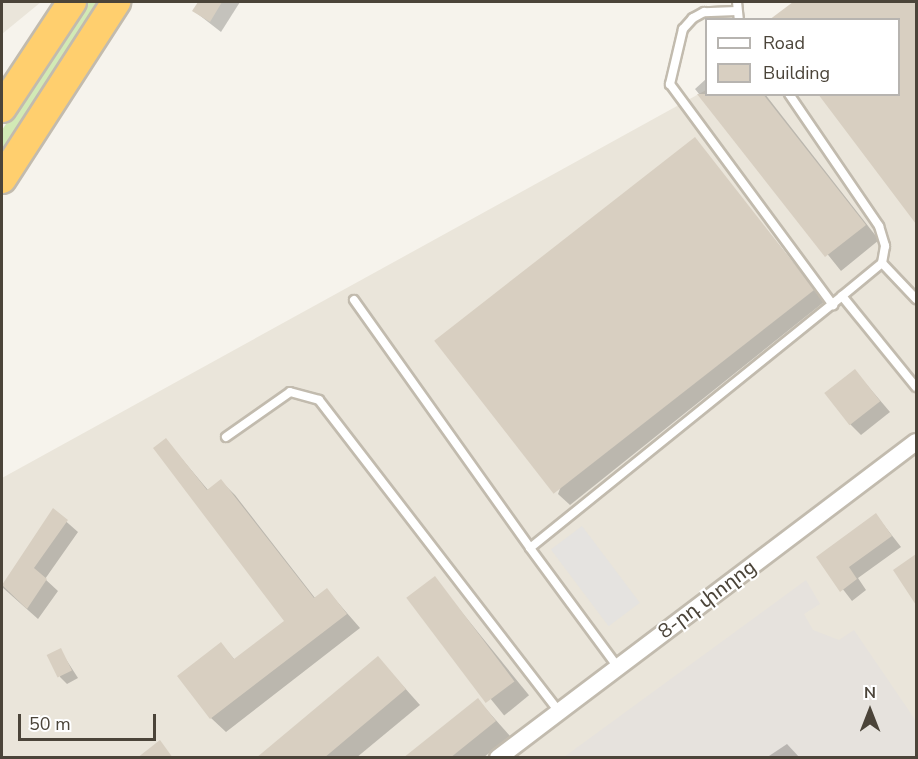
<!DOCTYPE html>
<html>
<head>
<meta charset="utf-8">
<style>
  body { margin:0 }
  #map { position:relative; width:918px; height:759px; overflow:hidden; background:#f6f3ec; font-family:"Nunito Sans","Noto Sans Armenian",sans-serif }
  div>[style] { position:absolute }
  .residential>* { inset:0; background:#eae5da }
  .industrial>* { inset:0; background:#e6e2dd }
  .green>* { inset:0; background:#d2eab5 }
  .parking>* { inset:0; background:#e5e3e0; transform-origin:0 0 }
  .shadow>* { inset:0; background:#0003; transform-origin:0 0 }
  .building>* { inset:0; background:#d8cfc1; transform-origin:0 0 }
  .roads { filter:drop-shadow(2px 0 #c2bbae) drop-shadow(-2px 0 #c2bbae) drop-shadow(0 2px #c2bbae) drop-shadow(0 -2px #c2bbae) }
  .lane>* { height:8px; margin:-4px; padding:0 4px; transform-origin:4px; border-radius:4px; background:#fff }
  .street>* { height:16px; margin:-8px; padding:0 8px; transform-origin:8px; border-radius:8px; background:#fff }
  .highway>* { height:28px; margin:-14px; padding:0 14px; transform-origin:14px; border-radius:14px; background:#ffcf6e }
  span { translate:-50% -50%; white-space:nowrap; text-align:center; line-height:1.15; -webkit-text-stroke:4.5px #fff; paint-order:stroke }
  .street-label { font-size:20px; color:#4b4439 }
  .frame { position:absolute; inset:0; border:3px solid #4b4439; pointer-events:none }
  .legend { position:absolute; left:705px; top:18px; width:195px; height:78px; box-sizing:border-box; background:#fff; border:2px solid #b7b4b0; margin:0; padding:8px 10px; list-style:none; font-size:18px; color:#4b4439 }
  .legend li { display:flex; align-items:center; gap:12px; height:30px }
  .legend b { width:30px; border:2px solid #b7b4b0 }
  .north { position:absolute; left:840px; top:681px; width:60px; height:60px; -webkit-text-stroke:4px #fff; paint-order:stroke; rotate:0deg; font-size:16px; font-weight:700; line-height:24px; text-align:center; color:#4b4439 }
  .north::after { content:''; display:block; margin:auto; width:21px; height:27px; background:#4b4439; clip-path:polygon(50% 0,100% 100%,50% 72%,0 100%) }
  .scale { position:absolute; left:18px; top:714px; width:138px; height:27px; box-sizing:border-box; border:3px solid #4b4439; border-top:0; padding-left:8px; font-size:18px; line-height:21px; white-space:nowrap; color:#4b4439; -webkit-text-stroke:4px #fff; paint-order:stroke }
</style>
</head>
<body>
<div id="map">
  <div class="residential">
    <i style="clip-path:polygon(2px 2px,41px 2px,2px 34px)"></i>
    <i style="clip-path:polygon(868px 2px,916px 2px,916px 757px,2px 757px,2px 478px,706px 90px,706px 94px,898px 94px,898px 20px,835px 19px)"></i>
  </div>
  <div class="industrial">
    <i style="clip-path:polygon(806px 580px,820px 604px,804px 614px,813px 630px,839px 640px,854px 630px,916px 721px,916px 757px,564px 757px)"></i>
  </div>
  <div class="green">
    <i style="clip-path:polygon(86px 2px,100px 2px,2px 153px,2px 130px)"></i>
  </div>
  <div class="parking">
    <i style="left:582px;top:526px;width:96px;height:39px;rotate:53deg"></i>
  </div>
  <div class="shadow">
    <i style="clip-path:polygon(199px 2px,240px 2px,221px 32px,194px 11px)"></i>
    <i style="clip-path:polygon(795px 2px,916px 2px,916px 221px,820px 94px,898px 94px,898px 20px,771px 20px)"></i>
    <i style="clip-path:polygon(706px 79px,706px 94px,765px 94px,879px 240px,841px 271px,695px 89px)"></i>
    <i style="clip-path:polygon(695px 139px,824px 302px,570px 505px,558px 494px)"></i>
    <i style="clip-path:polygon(855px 371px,890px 412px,861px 435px,850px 424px)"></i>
    <i style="clip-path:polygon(166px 440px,208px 490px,221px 481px,235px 495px,315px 598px,327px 590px,360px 628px,226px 732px,211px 718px,221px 644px,235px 660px,286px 621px)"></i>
    <i style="clip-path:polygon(53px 510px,78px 532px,45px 579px,58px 591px,38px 619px,2px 587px)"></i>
    <i style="clip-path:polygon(876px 515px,901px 547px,858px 578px,866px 590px,852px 601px,818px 557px)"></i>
    <i style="clip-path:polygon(916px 556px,916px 601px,895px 570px)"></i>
    <i style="left:434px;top:578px;width:151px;height:32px;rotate:51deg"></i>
    <i style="clip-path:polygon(60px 650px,78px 678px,67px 684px,60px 677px)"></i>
    <i style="clip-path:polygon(378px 658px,420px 705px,356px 758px,258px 758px)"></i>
    <i style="clip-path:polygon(478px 700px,510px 736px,483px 758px,405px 758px)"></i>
    <i style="clip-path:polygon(787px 744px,800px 758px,766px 758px)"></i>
  </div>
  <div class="building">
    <i style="clip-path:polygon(198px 2px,222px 2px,210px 22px,192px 11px)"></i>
    <i style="clip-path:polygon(793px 2px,916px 2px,916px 224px,818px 94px,898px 94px,898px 20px,769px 20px)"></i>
    <i style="clip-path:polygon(697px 94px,763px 94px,866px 225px,825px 257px)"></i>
    <i style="left:695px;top:137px;width:194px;height:331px;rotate:52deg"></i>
    <i style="left:855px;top:369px;width:41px;height:39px;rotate:52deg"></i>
    <i style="clip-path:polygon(166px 438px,207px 490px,221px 479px,314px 598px,327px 588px,347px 614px,210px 719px,177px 676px,221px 642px,234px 659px,284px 621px,153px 448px)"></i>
    <i style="clip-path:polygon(53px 508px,68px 520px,34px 568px,47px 579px,27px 609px,2px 585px)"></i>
    <i style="clip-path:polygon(876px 513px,892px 536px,849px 567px,857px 579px,840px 592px,816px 557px)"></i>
    <i style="clip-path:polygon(916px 554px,916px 605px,893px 570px)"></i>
    <i style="left:435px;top:576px;width:132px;height:36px;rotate:53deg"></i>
    <i style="left:61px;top:648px;width:25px;height:16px;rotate:64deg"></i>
    <i style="clip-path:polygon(378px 656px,406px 689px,324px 758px,256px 758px)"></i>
    <i style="clip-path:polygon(478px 698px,496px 721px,450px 758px,403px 758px)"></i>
    <i style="clip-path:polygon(160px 740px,173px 758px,137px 758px)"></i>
  </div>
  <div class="roads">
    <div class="lane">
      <i style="left:737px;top:2px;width:18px;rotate:84deg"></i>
      <i style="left:737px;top:11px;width:33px;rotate:178deg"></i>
      <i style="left:704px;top:12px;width:13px;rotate:151deg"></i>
      <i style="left:693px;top:18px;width:15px;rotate:132deg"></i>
      <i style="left:683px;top:29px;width:57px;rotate:103.3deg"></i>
      <i style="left:670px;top:84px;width:275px;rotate:53.6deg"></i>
      <i style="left:789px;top:94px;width:160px;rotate:55.7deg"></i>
      <i style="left:879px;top:226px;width:21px;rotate:73deg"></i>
      <i style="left:885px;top:246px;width:17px;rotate:100deg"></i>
      <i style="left:882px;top:263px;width:52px;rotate:140.5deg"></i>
      <i style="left:882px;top:263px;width:50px;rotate:46.6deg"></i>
      <i style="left:354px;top:300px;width:304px;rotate:54.6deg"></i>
      <i style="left:530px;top:548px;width:401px;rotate:-38.9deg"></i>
      <i style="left:842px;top:296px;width:117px;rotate:50.9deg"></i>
      <i style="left:226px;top:437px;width:78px;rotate:-35.1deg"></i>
      <i style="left:290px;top:392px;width:30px;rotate:15deg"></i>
      <i style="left:319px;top:400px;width:391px;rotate:52.4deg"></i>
      <i style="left:530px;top:548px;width:147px;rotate:53.6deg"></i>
    </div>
    <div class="street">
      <i style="left:498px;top:758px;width:524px;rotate:-37.09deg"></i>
    </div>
    <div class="highway">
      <i style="left:2px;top:108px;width:127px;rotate:-56.6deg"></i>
      <i style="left:2px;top:179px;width:211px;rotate:-57.2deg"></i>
    </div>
  </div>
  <div class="street-label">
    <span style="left:707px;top:599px;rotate:-37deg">8-րդ փողոց</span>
  </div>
  <div class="frame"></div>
  <ul class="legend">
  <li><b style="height:8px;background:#fff"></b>Road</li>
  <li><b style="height:16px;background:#d8cfc1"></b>Building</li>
  </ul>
  <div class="north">N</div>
  <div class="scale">50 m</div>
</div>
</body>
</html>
